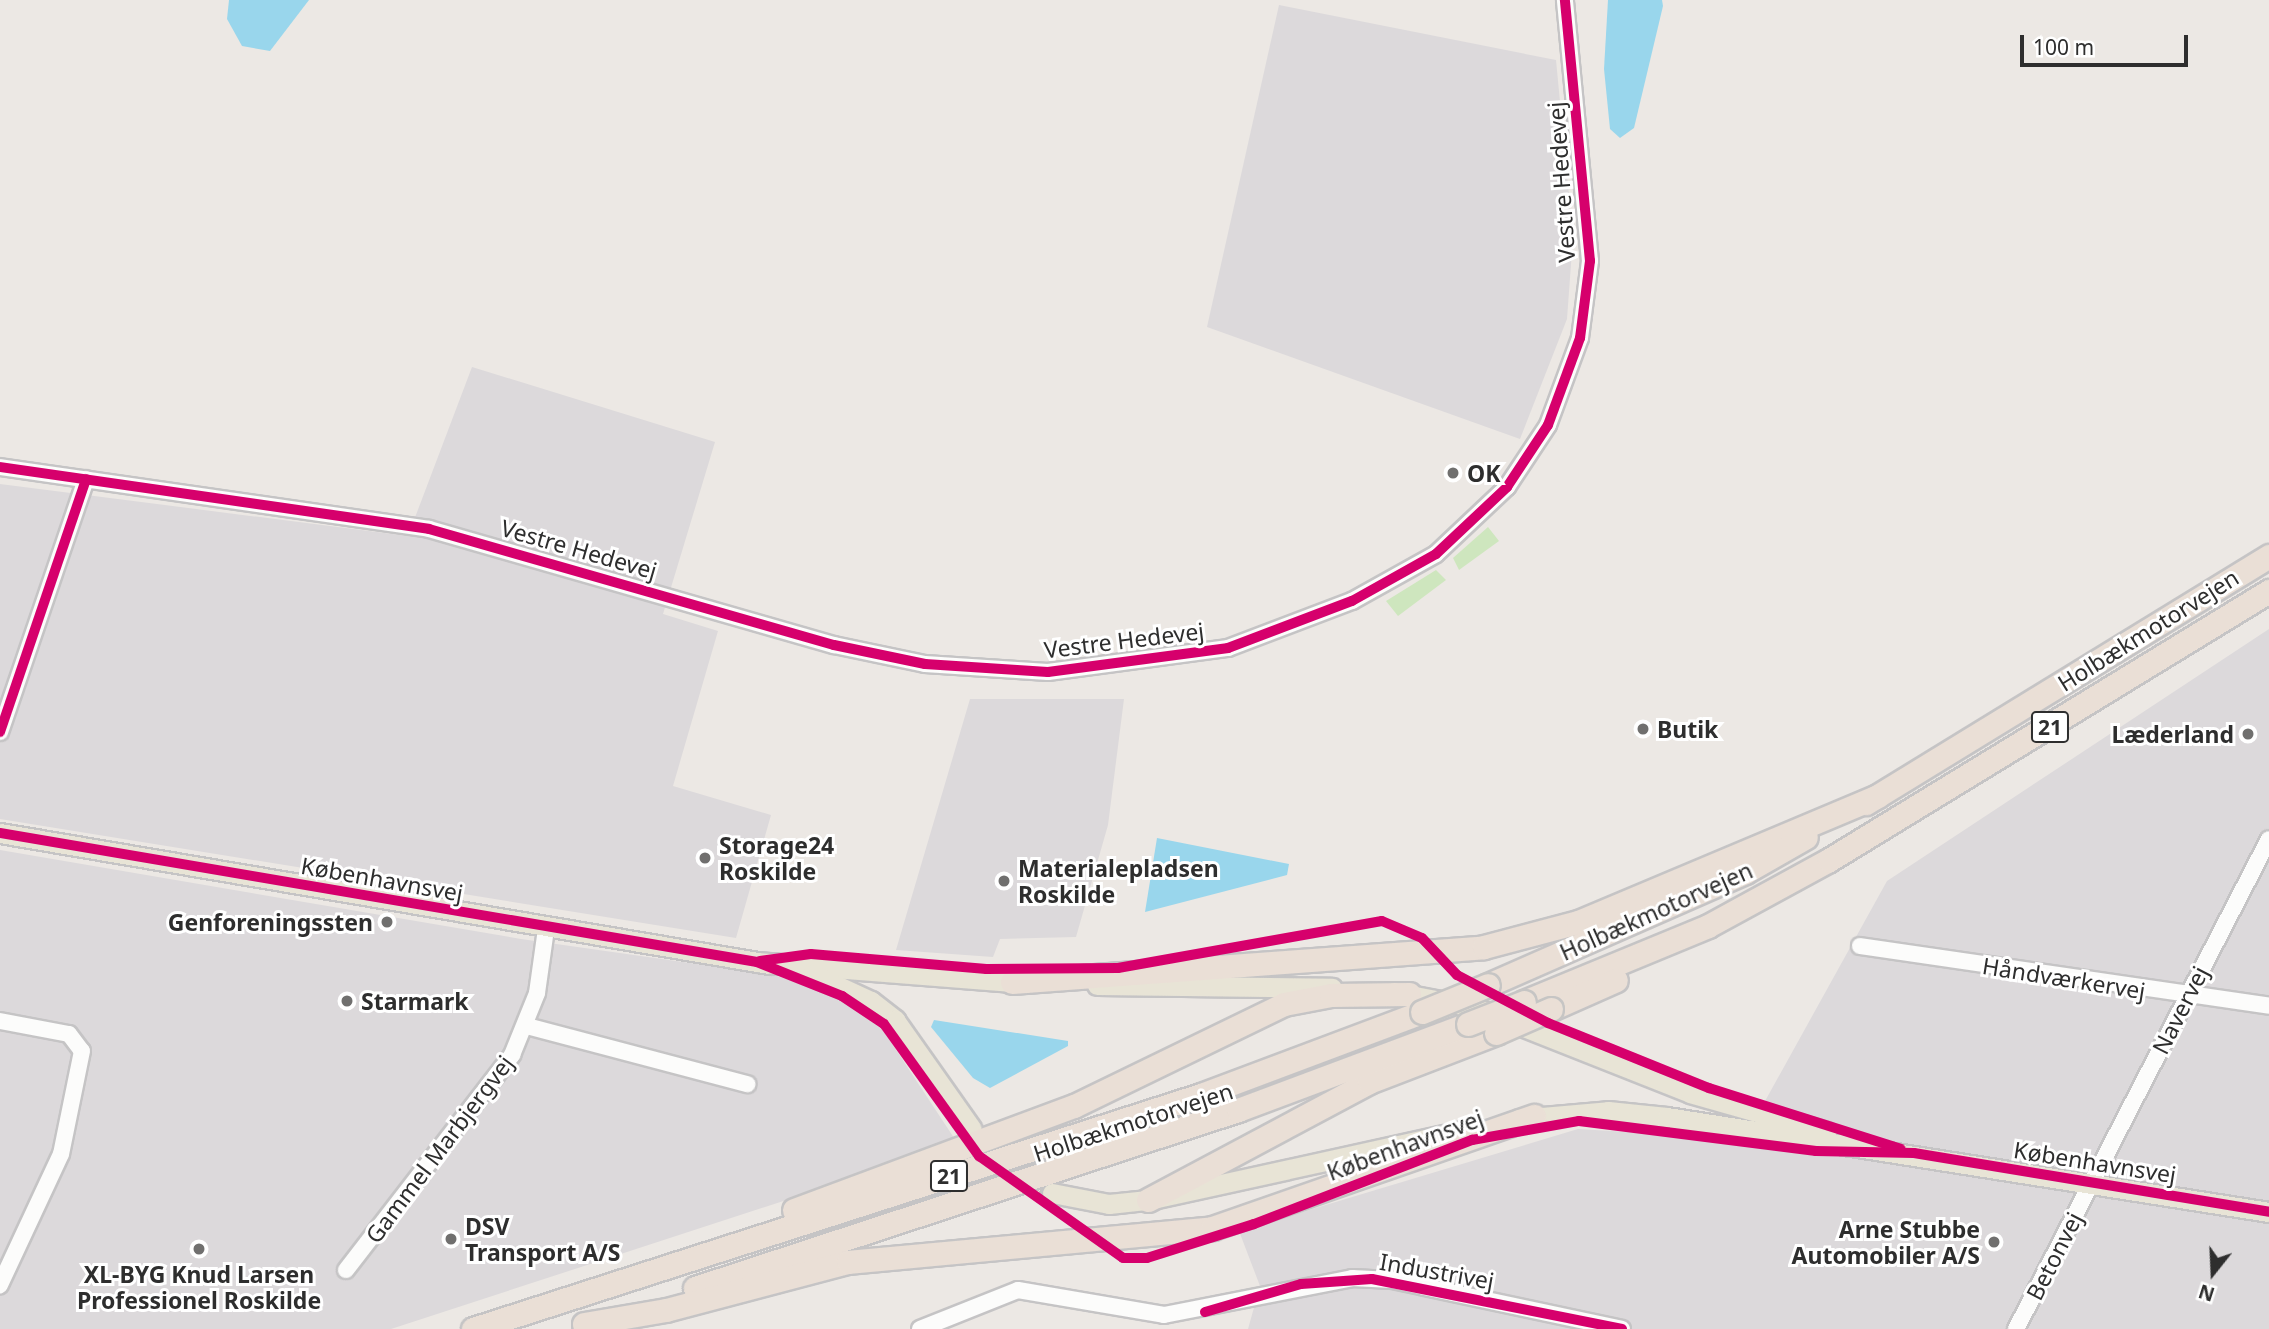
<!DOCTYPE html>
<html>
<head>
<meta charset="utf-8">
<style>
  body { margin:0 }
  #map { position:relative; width:2269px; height:1329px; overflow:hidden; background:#ece8e4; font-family:"Noto Sans",sans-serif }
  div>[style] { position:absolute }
  .industrial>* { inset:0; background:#dcd9db }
  .green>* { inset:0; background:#cee6be }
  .water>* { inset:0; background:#99d6ec }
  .major-tunnel>* { height:19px; margin-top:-9.5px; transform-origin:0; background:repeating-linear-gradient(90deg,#c6c3c0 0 19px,transparent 0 29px) }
  .roads { filter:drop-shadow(2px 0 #c5c4c5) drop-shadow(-2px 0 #c5c4c5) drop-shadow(0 2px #c5c4c5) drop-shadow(0 -2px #c5c4c5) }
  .minor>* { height:16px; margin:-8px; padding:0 8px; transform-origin:8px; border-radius:8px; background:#fcfcfb }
  .major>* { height:19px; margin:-9.5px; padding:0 9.5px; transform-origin:9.5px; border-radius:9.5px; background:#e8e4d6 }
  .highway>* { height:23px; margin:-11.5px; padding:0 11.5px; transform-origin:11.5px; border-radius:11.5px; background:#eadfd6 }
  .bridges { filter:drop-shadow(2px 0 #c6c5c4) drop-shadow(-2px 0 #c6c5c4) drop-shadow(0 2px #c6c5c4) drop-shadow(0 -2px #c6c5c4) }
  .highway-bridge>* { height:23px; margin:-11.5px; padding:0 11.5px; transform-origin:11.5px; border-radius:11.5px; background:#eadfd6 }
  .cycleway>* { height:10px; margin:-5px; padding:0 5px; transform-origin:5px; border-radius:5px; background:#d6006c }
  .dots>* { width:19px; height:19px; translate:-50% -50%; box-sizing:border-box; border:4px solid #fff; border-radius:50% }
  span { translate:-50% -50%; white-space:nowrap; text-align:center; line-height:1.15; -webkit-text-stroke:6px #fff; paint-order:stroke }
  .shield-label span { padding:2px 5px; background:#fff; border:2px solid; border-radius:5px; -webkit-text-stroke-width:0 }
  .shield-label { font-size:21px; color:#2e2e2e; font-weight:700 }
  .street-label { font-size:23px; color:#2e2e2e }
  .poi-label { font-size:23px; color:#2e2e2e; font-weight:700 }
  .left { translate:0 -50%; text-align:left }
  .right { translate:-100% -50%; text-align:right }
  .north { position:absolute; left:2178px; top:1238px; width:70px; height:70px; -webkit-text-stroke:5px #fff; paint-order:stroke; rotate:198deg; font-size:19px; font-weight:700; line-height:28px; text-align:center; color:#2e2e2e }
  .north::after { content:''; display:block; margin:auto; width:24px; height:32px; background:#2e2e2e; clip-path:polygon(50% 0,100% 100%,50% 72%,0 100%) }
  .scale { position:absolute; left:2020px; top:35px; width:168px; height:32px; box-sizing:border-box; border:4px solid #2e2e2e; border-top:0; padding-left:9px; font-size:21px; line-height:24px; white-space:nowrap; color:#2e2e2e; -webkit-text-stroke:5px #fff; paint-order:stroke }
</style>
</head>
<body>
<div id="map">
  <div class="industrial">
    <i style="clip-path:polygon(1279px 5px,1556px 60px,1573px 237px,1567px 319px,1520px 439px,1207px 327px)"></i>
    <i style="clip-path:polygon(472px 367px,715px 442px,663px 614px,718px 631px,673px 786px,771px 815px,736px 938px,0 819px,0 484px,408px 536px)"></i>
    <i style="clip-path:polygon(2269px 629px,2269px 1329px,1248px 1329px,1260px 1286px,1239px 1231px,1578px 1129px,1744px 1139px,1887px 881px)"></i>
    <i style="clip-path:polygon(970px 699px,1124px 699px,1108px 825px,1076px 937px,1000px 939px,993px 957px,896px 950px)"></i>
    <i style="clip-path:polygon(0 850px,521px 939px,774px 975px,843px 998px,883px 1030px,958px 1144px,391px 1329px,0 1329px)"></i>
  </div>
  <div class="green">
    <i style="clip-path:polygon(1488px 527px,1499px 541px,1459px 570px,1453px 558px)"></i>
    <i style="clip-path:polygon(1436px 570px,1446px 580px,1398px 616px,1386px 601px)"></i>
  </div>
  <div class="water">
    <i style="clip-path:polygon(229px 0,309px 0,270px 51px,242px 46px,227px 19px)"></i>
    <i style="clip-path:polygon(1608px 0,1662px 0,1663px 6px,1634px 128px,1620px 138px,1610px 129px,1604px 69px)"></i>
    <i style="clip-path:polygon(1157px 838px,1289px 864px,1287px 875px,1145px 912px)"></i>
    <i style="clip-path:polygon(934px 1020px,1068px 1041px,1068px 1046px,990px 1088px,973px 1078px,931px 1027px)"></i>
  </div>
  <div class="major-tunnel">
    <i style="left:973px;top:1130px;width:61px;rotate:45deg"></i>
    <i style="left:1016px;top:1173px;width:41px;rotate:29.1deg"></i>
  </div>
  <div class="roads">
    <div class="minor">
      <i style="left:0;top:467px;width:433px;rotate:8.2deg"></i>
      <i style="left:429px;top:529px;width:421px;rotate:16deg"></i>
      <i style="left:834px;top:645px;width:93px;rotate:11.8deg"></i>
      <i style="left:925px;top:664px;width:123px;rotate:3.7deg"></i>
      <i style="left:1048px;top:672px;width:182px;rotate:-7.6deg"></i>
      <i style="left:1228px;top:648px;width:133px;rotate:-20.8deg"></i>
      <i style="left:1352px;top:601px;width:96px;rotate:-29.2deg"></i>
      <i style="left:1436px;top:554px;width:98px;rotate:-43.3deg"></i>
      <i style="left:1507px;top:487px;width:74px;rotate:-56.5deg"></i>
      <i style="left:1548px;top:425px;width:93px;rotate:-69.8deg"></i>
      <i style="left:1580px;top:338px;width:78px;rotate:-82.6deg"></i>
      <i style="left:1590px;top:261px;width:262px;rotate:-95.5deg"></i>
      <i style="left:0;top:732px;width:267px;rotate:-71.2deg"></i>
      <i style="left:1860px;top:946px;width:413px;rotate:8.3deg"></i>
      <i style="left:0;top:1021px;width:70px;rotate:10.7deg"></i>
      <i style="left:69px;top:1034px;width:21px;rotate:53deg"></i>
      <i style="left:82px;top:1051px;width:105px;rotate:101.5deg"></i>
      <i style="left:61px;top:1154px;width:145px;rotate:115deg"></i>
      <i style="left:527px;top:1026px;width:228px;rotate:14.8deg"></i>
      <i style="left:346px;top:1270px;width:272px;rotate:-52.3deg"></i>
      <i style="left:512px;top:1055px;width:67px;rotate:-68deg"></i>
      <i style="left:537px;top:993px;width:65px;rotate:-82deg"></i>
      <i style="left:920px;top:1329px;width:105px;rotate:-21.7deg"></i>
      <i style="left:1018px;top:1290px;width:148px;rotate:9.7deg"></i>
      <i style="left:1164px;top:1315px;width:192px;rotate:-11.1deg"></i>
      <i style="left:1352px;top:1278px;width:40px;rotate:2.9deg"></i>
      <i style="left:1392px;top:1280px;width:235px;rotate:12deg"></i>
      <i style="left:2016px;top:1329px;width:551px;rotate:-62.69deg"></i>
    </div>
    <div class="major">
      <i style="left:0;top:833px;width:780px;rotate:9.67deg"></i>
      <i style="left:757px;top:962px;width:269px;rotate:4.5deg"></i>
      <i style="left:812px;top:974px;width:65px;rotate:24.6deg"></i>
      <i style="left:871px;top:1001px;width:31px;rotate:38deg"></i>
      <i style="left:895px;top:1020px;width:133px;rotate:54.8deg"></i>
      <i style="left:1097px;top:985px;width:235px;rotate:0.7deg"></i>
      <i style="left:1394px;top:992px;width:80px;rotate:10.8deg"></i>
      <i style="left:1473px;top:1007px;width:233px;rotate:21.6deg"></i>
      <i style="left:1690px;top:1093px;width:142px;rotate:15.9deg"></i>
      <i style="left:1519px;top:1119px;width:89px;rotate:-5.1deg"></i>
      <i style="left:1608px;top:1111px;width:59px;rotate:5.8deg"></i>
      <i style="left:1667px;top:1117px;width:609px;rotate:8.97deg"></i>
      <i style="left:1052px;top:1193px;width:58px;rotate:10.9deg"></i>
      <i style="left:1109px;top:1204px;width:39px;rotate:-6deg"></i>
      <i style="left:1148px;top:1200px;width:336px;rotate:-12.4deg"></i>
    </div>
    <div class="highway">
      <i style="left:1866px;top:803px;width:473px;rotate:-31.5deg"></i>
      <i style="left:1012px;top:982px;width:473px;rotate:-4.2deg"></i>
      <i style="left:1484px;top:947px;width:97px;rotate:-14.9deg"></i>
      <i style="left:1578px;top:922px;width:325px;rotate:-22.8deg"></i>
      <i style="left:1488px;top:985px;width:281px;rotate:-23.7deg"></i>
      <i style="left:1745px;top:872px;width:70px;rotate:-29.8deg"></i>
      <i style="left:1524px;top:1002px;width:199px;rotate:-22.4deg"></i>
      <i style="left:1708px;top:926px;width:138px;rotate:-28.6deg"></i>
      <i style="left:1829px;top:860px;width:516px;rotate:-31.44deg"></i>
      <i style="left:1551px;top:1009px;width:71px;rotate:-24deg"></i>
      <i style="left:1148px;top:1200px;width:251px;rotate:-28.1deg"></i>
      <i style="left:1369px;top:1082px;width:136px;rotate:-21.1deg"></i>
      <i style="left:794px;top:1210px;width:299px;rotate:-20.4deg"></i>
      <i style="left:1074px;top:1106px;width:233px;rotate:-25.9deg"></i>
      <i style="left:1284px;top:1004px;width:48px;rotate:-10.8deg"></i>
      <i style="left:1331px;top:995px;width:78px;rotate:-0.7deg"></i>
      <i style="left:695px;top:1288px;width:571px;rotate:-18.15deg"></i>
      <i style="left:1238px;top:1110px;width:246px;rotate:-20.5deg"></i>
      <i style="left:584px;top:1324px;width:83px;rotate:-9.7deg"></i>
      <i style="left:666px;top:1310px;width:188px;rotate:-14.8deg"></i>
      <i style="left:848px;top:1262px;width:366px;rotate:-5.3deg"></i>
      <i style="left:1212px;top:1228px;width:341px;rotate:-19.2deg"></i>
      <i style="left:473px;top:1329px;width:765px;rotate:-17.82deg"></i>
      <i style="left:1201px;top:1095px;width:236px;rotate:-20.6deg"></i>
    </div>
  </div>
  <div class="bridges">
    <div class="highway-bridge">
      <i style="left:1422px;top:1012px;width:71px;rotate:-22.2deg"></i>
      <i style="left:1468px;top:1024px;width:60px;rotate:-21.4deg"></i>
      <i style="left:1496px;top:1033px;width:60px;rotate:-23.6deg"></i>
    </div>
  </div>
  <div class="cycleway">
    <i style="left:0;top:467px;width:433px;rotate:8.2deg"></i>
    <i style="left:429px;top:529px;width:421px;rotate:16deg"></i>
    <i style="left:834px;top:645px;width:93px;rotate:11.8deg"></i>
    <i style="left:925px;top:664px;width:123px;rotate:3.7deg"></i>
    <i style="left:1048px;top:672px;width:182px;rotate:-7.6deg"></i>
    <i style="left:1228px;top:648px;width:133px;rotate:-20.8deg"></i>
    <i style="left:1352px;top:601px;width:96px;rotate:-29.2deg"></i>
    <i style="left:1436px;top:554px;width:98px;rotate:-43.3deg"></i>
    <i style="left:1507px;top:487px;width:74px;rotate:-56.5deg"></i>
    <i style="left:1548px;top:425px;width:93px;rotate:-69.8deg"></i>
    <i style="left:1580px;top:338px;width:78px;rotate:-82.6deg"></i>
    <i style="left:1590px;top:261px;width:262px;rotate:-95.5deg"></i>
    <i style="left:0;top:732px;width:267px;rotate:-71.2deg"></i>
    <i style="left:0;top:833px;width:768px;rotate:9.67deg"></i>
    <i style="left:757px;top:962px;width:92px;rotate:21.8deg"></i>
    <i style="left:842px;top:996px;width:50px;rotate:33.7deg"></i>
    <i style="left:884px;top:1024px;width:163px;rotate:54.3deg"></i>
    <i style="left:979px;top:1156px;width:176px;rotate:35.3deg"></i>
    <i style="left:1123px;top:1258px;width:24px"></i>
    <i style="left:1147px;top:1258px;width:112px;rotate:-17.6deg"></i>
    <i style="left:1254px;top:1224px;width:234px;rotate:-21.1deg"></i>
    <i style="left:1472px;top:1140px;width:109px;rotate:-10.1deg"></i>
    <i style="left:1579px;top:1121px;width:239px;rotate:7.2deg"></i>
    <i style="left:1816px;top:1151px;width:98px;rotate:1.2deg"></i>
    <i style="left:1914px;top:1153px;width:360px;rotate:9.4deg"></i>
    <i style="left:760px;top:961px;width:51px;rotate:-7.8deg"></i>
    <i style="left:811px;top:954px;width:176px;rotate:4.9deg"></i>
    <i style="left:986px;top:969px;width:132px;rotate:-0.4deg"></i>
    <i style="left:1118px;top:968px;width:268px;rotate:-10.1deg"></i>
    <i style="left:1382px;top:921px;width:43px;rotate:23deg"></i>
    <i style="left:1422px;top:938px;width:51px;rotate:46.6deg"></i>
    <i style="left:1457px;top:975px;width:103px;rotate:27.8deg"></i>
    <i style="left:1548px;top:1023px;width:174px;rotate:22deg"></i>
    <i style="left:1709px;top:1088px;width:201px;rotate:17.6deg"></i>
    <i style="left:1205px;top:1312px;width:100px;rotate:-16.3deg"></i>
    <i style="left:1301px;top:1284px;width:71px;rotate:-4deg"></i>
    <i style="left:1372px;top:1279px;width:255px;rotate:11.3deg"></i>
  </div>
  <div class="dots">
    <i style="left:1453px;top:473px;background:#706f6e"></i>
    <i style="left:1643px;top:729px;background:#706f6e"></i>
    <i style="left:2248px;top:734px;background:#706f6e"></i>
    <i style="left:705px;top:858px;background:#706f6e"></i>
    <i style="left:1004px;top:881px;background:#706f6e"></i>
    <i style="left:387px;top:922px;background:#706f6e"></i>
    <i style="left:347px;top:1001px;background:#706f6e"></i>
    <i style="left:451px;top:1239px;background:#706f6e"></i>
    <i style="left:1994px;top:1242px;background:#706f6e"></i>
    <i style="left:199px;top:1249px;background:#706f6e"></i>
  </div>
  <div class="shield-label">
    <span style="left:2050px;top:727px">21</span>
    <span style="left:949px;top:1176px">21</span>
  </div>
  <div class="street-label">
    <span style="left:1561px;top:182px;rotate:-94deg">Vestre Hedevej</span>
    <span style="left:579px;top:549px;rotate:16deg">Vestre Hedevej</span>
    <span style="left:2148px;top:630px;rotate:-32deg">Holbækmotorvejen</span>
    <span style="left:1124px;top:640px;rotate:-7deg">Vestre Hedevej</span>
    <span style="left:382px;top:879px;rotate:10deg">Københavnsvej</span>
    <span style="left:1656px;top:911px;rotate:-24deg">Holbækmotorvejen</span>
    <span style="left:2064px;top:978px;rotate:9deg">Håndværkervej</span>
    <span style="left:2180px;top:1010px;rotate:-63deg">Navervej</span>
    <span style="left:1133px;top:1122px;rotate:-18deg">Holbækmotorvejen</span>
    <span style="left:1405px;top:1145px;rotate:-20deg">Københavnsvej</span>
    <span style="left:439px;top:1149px;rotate:-53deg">Gammel Marbjergvej</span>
    <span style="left:2095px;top:1162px;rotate:9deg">Københavnsvej</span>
    <span style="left:2054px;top:1256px;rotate:-63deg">Betonvej</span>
    <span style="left:1437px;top:1271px;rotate:10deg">Industrivej</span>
  </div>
  <div class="poi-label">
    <span class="left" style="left:1467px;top:473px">OK</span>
    <span class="left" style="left:1657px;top:729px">Butik</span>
    <span class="right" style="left:2234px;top:734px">Læderland</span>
    <span class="left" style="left:719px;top:858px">Storage24<br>Roskilde</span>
    <span class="left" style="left:1018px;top:881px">Materialepladsen<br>Roskilde</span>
    <span class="right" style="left:373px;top:922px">Genforeningssten</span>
    <span class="left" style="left:361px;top:1001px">Starmark</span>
    <span class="left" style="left:465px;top:1239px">DSV<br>Transport A/S</span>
    <span class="right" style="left:1980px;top:1242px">Arne Stubbe<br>Automobiler A/S</span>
    <span style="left:199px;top:1287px">XL-BYG Knud Larsen<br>Professionel Roskilde</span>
  </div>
  <div class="north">N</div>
  <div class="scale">100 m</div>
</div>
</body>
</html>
